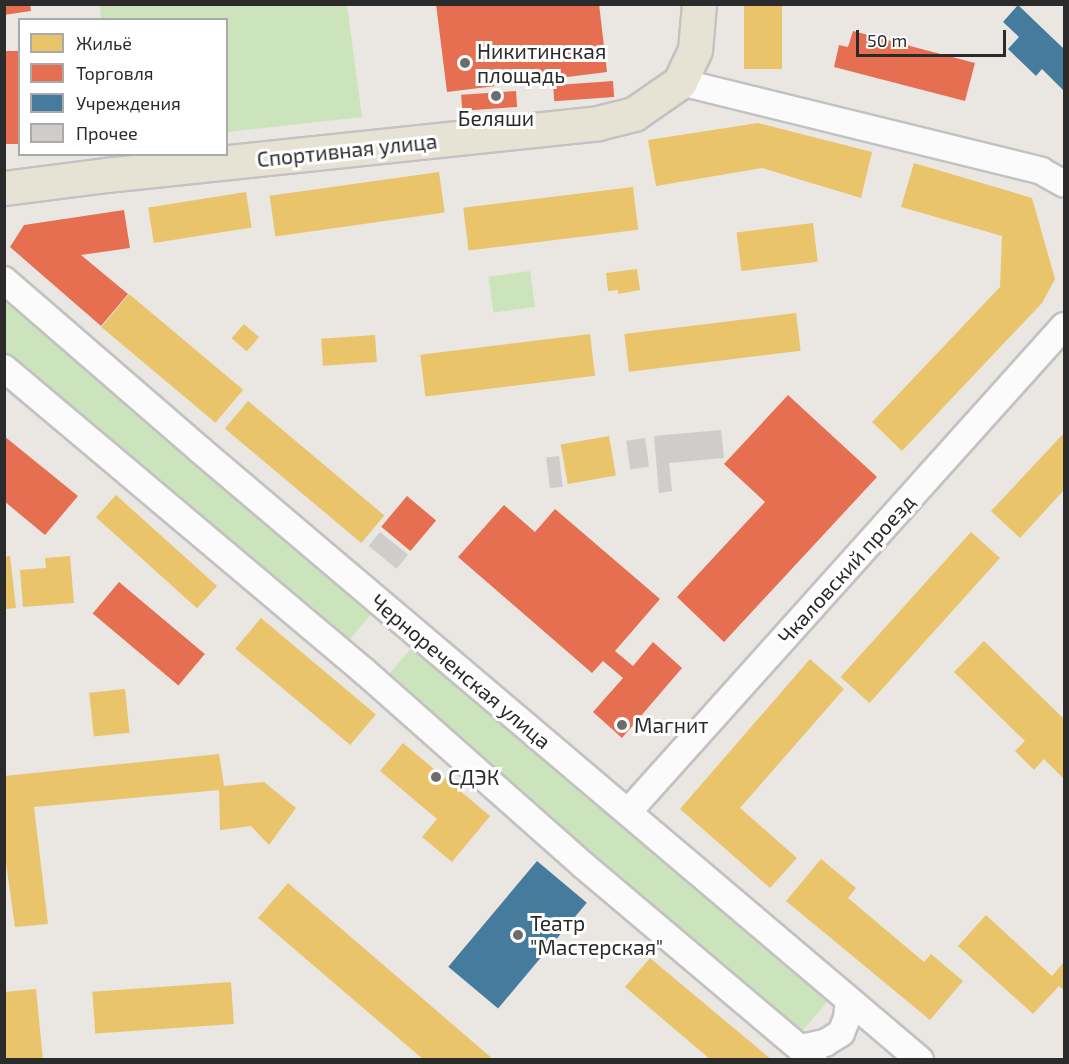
<!DOCTYPE html>
<html>
<head>
<meta charset="utf-8">
<style>
  body { margin:0 }
  #map { position:relative; width:1069px; height:1064px; overflow:hidden; background:#eae6e2; font-family:"Exo 2",sans-serif }
  div>[style] { position:absolute }
  .green>* { inset:0; background:#cce4bb; transform-origin:0 0 }
  .homes>* { inset:0; background:#e9c46a; transform-origin:0 0 }
  .shops>* { inset:0; background:#e76f51; transform-origin:0 0 }
  .public>* { inset:0; background:#457b9d; transform-origin:0 0 }
  .building>* { inset:0; background:#cfccc9; transform-origin:0 0 }
  .roads { filter:drop-shadow(2px 0 #c3c2c2) drop-shadow(-2px 0 #c3c2c2) drop-shadow(0 2px #c3c2c2) drop-shadow(0 -2px #c3c2c2) }
  .minor>* { height:26px; margin:-13px; padding:0 13px; transform-origin:13px; border-radius:13px; background:#fcfbfb }
  .major>* { height:33px; margin:-16.5px; padding:0 16.5px; transform-origin:16.5px; border-radius:16.5px; background:#e7e3d4 }
  .dots>* { width:16px; height:16px; translate:-50% -50%; box-sizing:border-box; border:3px solid #fff; border-radius:50% }
  span { translate:-50% -50%; white-space:nowrap; text-align:center; line-height:1.15; -webkit-text-stroke:6px #fff; paint-order:stroke }
  .poi-label { font-size:21px; color:#2b2b2b }
  .left { translate:0 -50%; text-align:left }
  .street-label { font-size:21px; color:#2b2b2b }
  .frame { position:absolute; inset:0; border:6px solid #2b2b2b; pointer-events:none }
  .legend { position:absolute; left:18px; top:18px; width:210px; height:138px; box-sizing:border-box; background:#fff; border:2px solid #aaa; margin:0; padding:8px 10px; list-style:none; font-size:18px; color:#2b2b2b }
  .legend li { display:flex; align-items:center; gap:12px; height:30px }
  .legend b { width:30px; border:2px solid #aaa }
  .scale { position:absolute; left:856px; top:30px; width:150px; height:27px; box-sizing:border-box; border:3px solid #2b2b2b; border-top:0; padding-left:8px; font-size:18px; line-height:21px; white-space:nowrap; color:#2b2b2b; -webkit-text-stroke:4px #fff; paint-order:stroke }
</style>
</head>
<body>
<div id="map">
  <div class="green">
    <i style="clip-path:polygon(100px 5px,347px 5px,362px 117px,227px 132px,226px 20px,101px 19px)"></i>
    <i style="left:530px;top:271px;width:36px;height:42px;rotate:82deg"></i>
    <i style="left:4px;top:300px;width:483px;height:58px;rotate:40deg"></i>
    <i style="left:415px;top:644px;width:546px;height:42px;rotate:41deg"></i>
  </div>
  <div class="homes">
    <i style="left:744px;top:5px;width:38px;height:64px"></i>
    <i style="clip-path:polygon(758px 123px,872px 152px,861px 198px,762px 168px,656px 186px,648px 140px)"></i>
    <i style="clip-path:polygon(914px 163px,1032px 198px,1055px 279px,1042px 303px,902px 451px,872px 422px,1000px 287px,1002px 236px,901px 207px)"></i>
    <i style="left:439px;top:172px;width:41px;height:171px;rotate:82deg"></i>
    <i style="left:633px;top:187px;width:43px;height:171px;rotate:83deg"></i>
    <i style="left:246px;top:192px;width:36px;height:99px;rotate:81deg"></i>
    <i style="left:813px;top:223px;width:39px;height:77px;rotate:83deg"></i>
    <i style="clip-path:polygon(637px 269px,640px 290px,618px 294px,618px 290px,608px 291px,606px 273px)"></i>
    <i style="left:129px;top:294px;width:149px;height:43px;rotate:40deg"></i>
    <i style="left:796px;top:313px;width:38px;height:173px;rotate:83deg"></i>
    <i style="left:244px;top:324px;width:20px;height:19px;rotate:41deg"></i>
    <i style="left:590px;top:334px;width:42px;height:171px;rotate:83deg"></i>
    <i style="left:375px;top:335px;width:27px;height:54px;rotate:86deg"></i>
    <i style="left:248px;top:401px;width:178px;height:36px;rotate:40deg"></i>
    <i style="clip-path:polygon(1064px 433px,1064px 490px,1020px 538px,991px 511px)"></i>
    <i style="left:609px;top:436px;width:40px;height:49px;rotate:80deg"></i>
    <i style="left:116px;top:495px;width:136px;height:30px;rotate:42deg"></i>
    <i style="left:971px;top:532px;width:39px;height:195px;rotate:42deg"></i>
    <i style="clip-path:polygon(10px 556px,16px 608px,4px 609px,4px 557px)"></i>
    <i style="clip-path:polygon(70px 556px,74px 603px,23px 607px,20px 570px,46px 568px,45px 558px)"></i>
    <i style="left:261px;top:618px;width:150px;height:40px;rotate:40deg"></i>
    <i style="clip-path:polygon(984px 641px,1064px 719px,1064px 779px,1044px 759px,1034px 770px,1015px 751px,1025px 741px,954px 672px)"></i>
    <i style="clip-path:polygon(810px 659px,844px 689px,740px 808px,797px 858px,770px 888px,680px 809px)"></i>
    <i style="left:125px;top:689px;width:44px;height:36px;rotate:84deg"></i>
    <i style="clip-path:polygon(403px 743px,490px 816px,452px 862px,422px 837px,437px 819px,380px 771px)"></i>
    <i style="clip-path:polygon(219px 754px,224px 786px,264px 782px,296px 808px,269px 845px,251px 826px,220px 830px,219px 790px,34px 807px,48px 924px,15px 927px,4px 849px,4px 776px)"></i>
    <i style="clip-path:polygon(821px 859px,856px 888px,848px 898px,924px 962px,931px 954px,963px 981px,930px 1020px,786px 901px)"></i>
    <i style="clip-path:polygon(288px 883px,494px 1060px,424px 1060px,258px 918px)"></i>
    <i style="clip-path:polygon(986px 915px,1052px 976px,1064px 962px,1064px 990px,1059px 986px,1033px 1014px,958px 946px)"></i>
    <i style="clip-path:polygon(650px 958px,772px 1060px,711px 1060px,625px 987px)"></i>
    <i style="left:231px;top:982px;width:42px;height:139px;rotate:86deg"></i>
    <i style="clip-path:polygon(36px 989px,43px 1060px,4px 1060px,4px 992px)"></i>
  </div>
  <div class="shops">
    <i style="clip-path:polygon(4px 4px,30px 4px,31px 11px,4px 15px)"></i>
    <i style="clip-path:polygon(436px 4px,599px 4px,607px 72px,447px 92px)"></i>
    <i style="clip-path:polygon(853px 31px,975px 63px,965px 101px,834px 67px,839px 45px,848px 47px)"></i>
    <i style="left:20px;top:51px;width:93px;height:16px;rotate:90deg"></i>
    <i style="left:613px;top:81px;width:16px;height:60px;rotate:86deg"></i>
    <i style="left:516px;top:91px;width:16px;height:55px;rotate:86deg"></i>
    <i style="clip-path:polygon(124px 210px,130px 248px,81px 255px,128px 294px,101px 326px,10px 247px,24px 225px)"></i>
    <i style="clip-path:polygon(788px 395px,877px 477px,724px 642px,677px 597px,765px 502px,724px 464px)"></i>
    <i style="clip-path:polygon(4px 436px,78px 496px,45px 535px,4px 501px)"></i>
    <i style="left:407px;top:496px;width:38px;height:40px;rotate:40deg"></i>
    <i style="clip-path:polygon(504px 505px,535px 532px,555px 509px,660px 599px,615px 651px,633px 666px,653px 642px,682px 668px,622px 738px,593px 712px,623px 678px,603px 661px,592px 673px,458px 557px)"></i>
    <i style="left:119px;top:582px;width:112px;height:41px;rotate:40deg"></i>
  </div>
  <div class="public">
    <i style="clip-path:polygon(1018px 5px,1064px 49px,1064px 91px,1042px 69px,1036px 76px,1008px 49px,1019px 37px,1003px 22px)"></i>
    <i style="left:537px;top:861px;width:65px;height:138px;rotate:40deg"></i>
  </div>
  <div class="building">
    <i style="clip-path:polygon(721px 430px,724px 458px,669px 463px,672px 491px,659px 493px,654px 436px)"></i>
    <i style="left:645px;top:438px;width:29px;height:19px;rotate:82deg"></i>
    <i style="left:559px;top:456px;width:31px;height:13px;rotate:83deg"></i>
    <i style="left:380px;top:532px;width:36px;height:18px;rotate:39deg"></i>
  </div>
  <div class="roads">
    <div class="minor">
      <i style="left:680px;top:82px;width:372px;rotate:13.8deg"></i>
      <i style="left:1041px;top:171px;width:26px;rotate:29deg"></i>
      <i style="left:4px;top:280px;width:258px;rotate:40.9deg"></i>
      <i style="left:199px;top:449px;width:945px;rotate:40.28deg"></i>
      <i style="left:4px;top:368px;width:472px;rotate:40.1deg"></i>
      <i style="left:365px;top:672px;width:291px;rotate:41.5deg"></i>
      <i style="left:583px;top:865px;width:302px;rotate:40.2deg"></i>
      <i style="left:628px;top:812px;width:653px;rotate:-48.1deg"></i>
      <i style="left:801px;top:1048px;width:25px;rotate:-12deg"></i>
      <i style="left:825px;top:1043px;width:19px;rotate:-32deg"></i>
      <i style="left:841px;top:1033px;width:16px;rotate:-68deg"></i>
      <i style="left:847px;top:1018px;width:18px;rotate:-84deg"></i>
    </div>
    <div class="major">
      <i style="left:4px;top:188px;width:103px;rotate:-7.3deg"></i>
      <i style="left:106px;top:175px;width:495px;rotate:-6deg"></i>
      <i style="left:598px;top:123px;width:37px;rotate:-14deg"></i>
      <i style="left:634px;top:114px;width:56px;rotate:-34.8deg"></i>
      <i style="left:680px;top:82px;width:35px;rotate:-65deg"></i>
      <i style="left:695px;top:50px;width:46px;rotate:-85deg"></i>
    </div>
  </div>
  <div class="dots">
    <i style="left:465px;top:63px;background:#6e6c6b"></i>
    <i style="left:496px;top:96px;background:#6e6c6b"></i>
    <i style="left:622px;top:725px;background:#6e6c6b"></i>
    <i style="left:436px;top:777px;background:#6e6c6b"></i>
    <i style="left:518px;top:935px;background:#6e6c6b"></i>
  </div>
  <div class="poi-label">
    <span class="left" style="left:477px;top:63px">Никитинская<br>площадь</span>
    <span style="left:496px;top:118px">Беляши</span>
    <span class="left" style="left:634px;top:725px">Магнит</span>
    <span class="left" style="left:448px;top:777px">СДЭК</span>
    <span class="left" style="left:530px;top:935px">Театр<br>"Мастерская"</span>
  </div>
  <div class="street-label">
    <span style="left:347px;top:150px;rotate:-6deg">Спортивная улица</span>
    <span style="left:846px;top:569px;rotate:-48deg">Чкаловский проезд</span>
    <span style="left:461px;top:671px;rotate:40deg">Чернореченская улица</span>
  </div>
  <div class="frame"></div>
  <ul class="legend">
  <li><b style="height:16px;background:#e9c46a"></b>Жильё</li>
  <li><b style="height:16px;background:#e76f51"></b>Торговля</li>
  <li><b style="height:16px;background:#457b9d"></b>Учреждения</li>
  <li><b style="height:16px;background:#cfccc9"></b>Прочее</li>
  </ul>
  <div class="scale">50 m</div>
</div>
</body>
</html>
